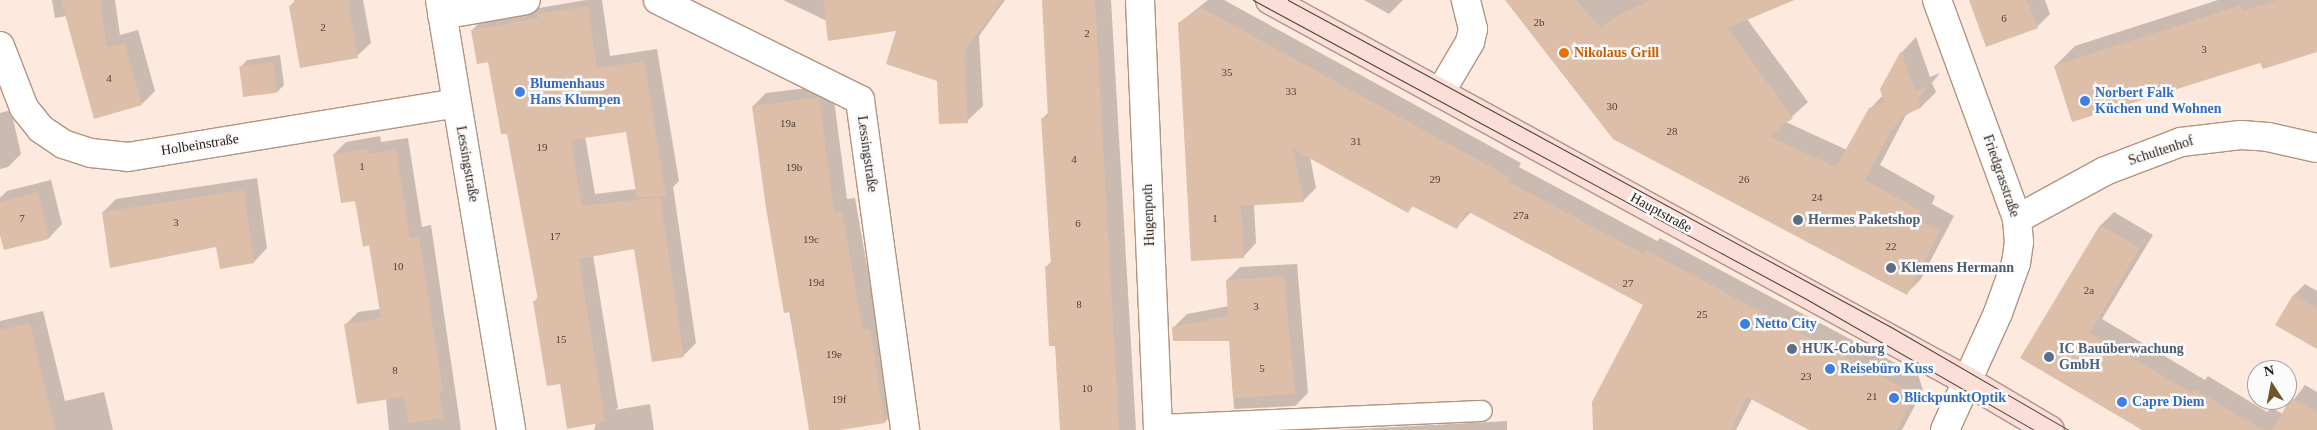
<!DOCTYPE html>
<html>
<head>
<meta charset="utf-8">
<style>
  body { margin:0 }
  #map { position:relative; width:2317px; height:430px; overflow:hidden; background:#fde9dd; font-family:"Times New Roman",serif }
  div>[style] { position:absolute }
  .shadow>* { inset:0; background:#0003 }
  .building>* { inset:0; background:#ddbea9; transform-origin:0 0 }
  .roads { filter:drop-shadow(1px 0 #b29480) drop-shadow(-1px 0 #b29480) drop-shadow(0 1px #b29480) drop-shadow(0 -1px #b29480) }
  .lane>* { height:20px; margin:-10px; padding:0 10px; transform-origin:10px; border-radius:10px; background:#fff }
  .street>* { height:28px; margin:-14px; padding:0 14px; transform-origin:14px; border-radius:14px; background:#fff }
  .secondary>* { height:28px; margin:-14px; padding:0 14px; transform-origin:14px; border-radius:14px; background:#faded7 }
  .tram>* { height:1px; margin:-0.5px; padding:0 0.5px; transform-origin:0.5px; border-radius:0.5px; background:#4c3f36 }
  .dots>* { width:14px; height:14px; translate:-50% -50%; box-sizing:border-box; border:2px solid #fbfbfb; border-radius:50% }
  span { translate:-50% -50%; white-space:nowrap; text-align:center; line-height:1.15; -webkit-text-stroke:5px #fbfbfb; paint-order:stroke }
  .number-label { font-size:11px; color:#524236 }
  .number-label span { -webkit-text-stroke-width:0 }
  .food-label { font-size:14px; color:#c56008; font-weight:700 }
  .left { translate:0 -50%; text-align:left }
  .shop-label { font-size:14px; color:#366cbe; font-weight:700 }
  .street-label { font-size:14px; color:#231810 }
  .service-label { font-size:14px; color:#4e5e75; font-weight:700 }
  .north { position:absolute; left:2247px; top:360px; width:50px; height:50px; box-sizing:border-box; background:#fbfbfb; border:1px solid #a5a09d; border-radius:50%; rotate:349deg; font-size:14px; font-weight:700; line-height:20px; text-align:center; color:#231810 }
  .north::after { content:''; display:block; margin:auto; width:18px; height:22px; background:#6f5527; clip-path:polygon(50% 0,100% 100%,50% 72%,0 100%) }
</style>
</head>
<body>
<div id="map">
  <div class="shadow">
    <i style="clip-path:polygon(52px 0,115px 0,120px 35px,138px 30px,155px 91px,142px 104px,66px 16px,55px 18px)"></i>
    <i style="clip-path:polygon(363px 0,371px 43px,357px 56px,290px 6px,296px 0)"></i>
    <i style="clip-path:polygon(evenodd,586px 0,602px 0,610px 56px,657px 49px,679px 181px,673px 187px,696px 343px,683px 356px,636px 248px,593px 255px,618px 408px,615px 410px,650px 404px,654px 430px,594px 430px,596px 423px,561px 383px,535px 301px,538px 297px,508px 132px,489px 61px,472px 30px,485px 17px,586px 0,627px 130px,637px 189px,595px 194px,585px 136px,627px 130px)"></i>
    <i style="clip-path:polygon(783px 0,1005px 0,979px 36px,983px 106px,967px 121px,898px 30px,827px 21px)"></i>
    <i style="clip-path:polygon(1043px 0,1111px 0,1136px 430px,1061px 430px,1056px 345px,1046px 267px,1052px 261px,1043px 118px,1049px 112px)"></i>
    <i style="clip-path:polygon(1208px 0,1224px 0,1521px 163px,1519px 167px,1657px 241px,1660px 238px,1918px 375px,1923px 390px,1902px 430px,1812px 430px,1752px 399px,1736px 430px,1595px 430px,1645px 304px,1471px 212px,1456px 228px,1413px 206px,1408px 211px,1310px 157px,1316px 188px,1303px 201px,1254px 204px,1256px 243px,1243px 257px,1179px 23px)"></i>
    <i style="clip-path:polygon(1364px 0,1403px 0,1389px 14px)"></i>
    <i style="clip-path:polygon(1507px 0,1794px 0,1747px 19px,1808px 102px,1786px 122px,1847px 150px,1870px 109px,1883px 95px,1881px 89px,1902px 52px,1916px 37px,1930px 77px,1940px 73px,1932px 83px,1936px 92px,1921px 107px,1906px 115px,1880px 165px,1935px 196px,1932px 204px,1954px 216px,1921px 279px,1906px 294px,1614px 139px)"></i>
    <i style="clip-path:polygon(1970px 0,2045px 0,2050px 14px,2037px 27px)"></i>
    <i style="clip-path:polygon(2218px 0,2317px 0,2317px 50px,2261px 62px,2055px 66px,2075px 46px)"></i>
    <i style="clip-path:polygon(280px 55px,284px 85px,277px 92px,240px 68px,247px 60px)"></i>
    <i style="clip-path:polygon(832px 85px,847px 199px,855px 198px,876px 317px,883px 316px,898px 408px,885px 422px,832px 430px,810px 430px,753px 106px,766px 93px)"></i>
    <i style="clip-path:polygon(11px 110px,21px 154px,8px 167px,0 169px,0 113px)"></i>
    <i style="clip-path:polygon(380px 136px,381px 142px,408px 138px,422px 227px,431px 225px,461px 430px,389px 430px,386px 399px,345px 325px,358px 312px,381px 309px,370px 244px,356px 200px,334px 154px,346px 142px)"></i>
    <i style="clip-path:polygon(257px 178px,267px 248px,254px 262px,217px 245px,103px 212px,116px 199px)"></i>
    <i style="clip-path:polygon(51px 180px,62px 224px,49px 238px,5px 248px,0 230px,0 198px,7px 191px)"></i>
    <i style="clip-path:polygon(2114px 212px,2153px 235px,2102px 319px,2205px 380px,2208px 376px,2267px 412px,2272px 408px,2283px 414px,2305px 385px,2317px 392px,2317px 430px,2144px 430px,2022px 357px,2101px 225px)"></i>
    <i style="clip-path:polygon(1297px 264px,1308px 393px,1295px 406px,1234px 409px,1230px 340px,1173px 328px,1187px 314px,1229px 306px,1227px 280px,1240px 267px)"></i>
    <i style="clip-path:polygon(2305px 284px,2317px 291px,2317px 326px,2277px 324px,2294px 295px)"></i>
    <i style="clip-path:polygon(43px 311px,65px 401px,104px 392px,113px 430px,0 430px,0 321px)"></i>
    <i style="clip-path:polygon(1310px 418px,1310px 430px,1219px 430px)"></i>
    <i style="clip-path:polygon(1507px 421px,1507px 430px,1339px 430px)"></i>
  </div>
  <div class="building">
    <i style="clip-path:polygon(61px 0,100px 0,107px 47px,125px 43px,142px 105px,94px 119px)"></i>
    <i style="clip-path:polygon(294px 0,348px 0,358px 58px,300px 68px,289px 6px,295px 5px)"></i>
    <i style="clip-path:polygon(823px 0,1002px 0,964px 52px,968px 123px,939px 124px,937px 81px,886px 64px,896px 31px,828px 41px)"></i>
    <i style="clip-path:polygon(1042px 0,1095px 0,1119px 430px,1060px 430px,1055px 346px,1049px 346px,1045px 266px,1051px 266px,1041px 118px,1048px 117px)"></i>
    <i style="clip-path:polygon(1505px 0,1576px 0,1601px 27px,1618px 15px,1651px 0,1794px 0,1728px 28px,1793px 118px,1769px 136px,1836px 167px,1869px 108px,1884px 102px,1880px 89px,1901px 51px,1915px 91px,1928px 87px,1918px 99px,1921px 108px,1905px 114px,1891px 131px,1865px 180px,1921px 211px,1917px 219px,1940px 231px,1907px 295px,1613px 139px)"></i>
    <i style="clip-path:polygon(1969px 0,2027px 0,2038px 28px,1986px 47px)"></i>
    <i style="clip-path:polygon(2278px 0,2317px 0,2317px 52px,2263px 69px,2260px 63px,2072px 122px,2054px 66px,2241px 5px,2243px 11px)"></i>
    <i style="clip-path:polygon(588px 6px,597px 68px,644px 61px,666px 196px,637px 198px,626px 132px,571px 140px,582px 206px,660px 197px,684px 357px,652px 362px,634px 249px,579px 259px,605px 422px,567px 429px,560px 384px,547px 386px,533px 301px,538px 300px,507px 134px,501px 134px,488px 62px,477px 64px,471px 30px,538px 18px,537px 14px)"></i>
    <i style="clip-path:polygon(1202px 8px,1509px 177px,1507px 181px,1644px 254px,1646px 250px,1905px 389px,1910px 404px,1897px 430px,1809px 430px,1747px 397px,1731px 430px,1593px 430px,1592px 402px,1643px 305px,1467px 211px,1457px 229px,1412px 206px,1408px 213px,1293px 149px,1304px 202px,1241px 206px,1244px 258px,1191px 261px,1178px 23px)"></i>
    <i style="left:273px;top:62px;width:31px;height:34px;rotate:83deg"></i>
    <i style="clip-path:polygon(819px 97px,834px 212px,842px 211px,863px 330px,870px 329px,885px 423px,840px 430px,809px 430px,790px 312px,784px 313px,766px 208px,752px 106px)"></i>
    <i style="clip-path:polygon(368px 148px,369px 154px,396px 150px,410px 238px,419px 237px,443px 391px,439px 391px,443px 418px,408px 423px,404px 397px,357px 404px,344px 324px,381px 318px,369px 245px,363px 247px,355px 201px,341px 203px,333px 154px)"></i>
    <i style="clip-path:polygon(244px 190px,254px 263px,220px 269px,216px 247px,110px 268px,102px 212px)"></i>
    <i style="clip-path:polygon(38px 192px,49px 239px,4px 250px,0 235px,0 202px)"></i>
    <i style="clip-path:polygon(2100px 225px,2140px 248px,2090px 333px,2192px 393px,2194px 389px,2263px 430px,2142px 430px,2020px 358px)"></i>
    <i style="clip-path:polygon(1284px 276px,1295px 394px,1233px 398px,1229px 341px,1173px 341px,1172px 327px,1228px 316px,1226px 280px)"></i>
    <i style="clip-path:polygon(2293px 295px,2317px 308px,2317px 349px,2275px 325px)"></i>
    <i style="clip-path:polygon(30px 323px,55px 430px,0 430px,0 330px)"></i>
    <i style="clip-path:polygon(2291px 398px,2317px 412px,2317px 430px,2272px 430px)"></i>
  </div>
  <div class="roads">
    <div class="lane">
      <i style="left:1158px;top:425px;width:324px;rotate:-2.5deg"></i>
    </div>
    <div class="street">
      <i style="left:440px;top:0;width:436px;rotate:80.6deg"></i>
      <i style="left:658px;top:0;width:225px;rotate:26.3deg"></i>
      <i style="left:860px;top:100px;width:333px;rotate:82.2deg"></i>
      <i style="left:1140px;top:0;width:430px;rotate:87.6deg"></i>
      <i style="left:1937px;top:0;width:233px;rotate:69.9deg"></i>
      <i style="left:2017px;top:219px;width:23px;rotate:85deg"></i>
      <i style="left:2019px;top:242px;width:21px;rotate:98deg"></i>
      <i style="left:2016px;top:263px;width:53px;rotate:109.8deg"></i>
      <i style="left:1998px;top:313px;width:128px;rotate:114.4deg"></i>
      <i style="left:442px;top:15px;width:85px;rotate:-10.1deg"></i>
      <i style="left:0;top:46px;width:66px;rotate:68.8deg"></i>
      <i style="left:24px;top:108px;width:27px;rotate:51deg"></i>
      <i style="left:41px;top:129px;width:27px;rotate:34deg"></i>
      <i style="left:63px;top:144px;width:29px;rotate:18deg"></i>
      <i style="left:91px;top:153px;width:37px;rotate:6deg"></i>
      <i style="left:128px;top:157px;width:333px;rotate:-9.3deg"></i>
      <i style="left:1440px;top:93px;width:59px;rotate:-59.5deg"></i>
      <i style="left:1470px;top:42px;width:13px;rotate:-77deg"></i>
      <i style="left:1473px;top:29px;width:30px;rotate:-104deg"></i>
      <i style="left:2017px;top:219px;width:100px;rotate:-28.6deg"></i>
      <i style="left:2105px;top:171px;width:81px;rotate:-20.9deg"></i>
      <i style="left:2181px;top:142px;width:60px;rotate:-6.7deg"></i>
      <i style="left:2241px;top:135px;width:27px;rotate:4deg"></i>
      <i style="left:2268px;top:137px;width:50px;rotate:12.7deg"></i>
    </div>
    <div class="secondary">
      <i style="left:1270px;top:0;width:794px;rotate:28.66deg"></i>
      <i style="left:1967px;top:381px;width:96px;rotate:30.6deg"></i>
    </div>
  </div>
  <div class="tram">
    <i style="left:1253px;top:0;width:631px;rotate:28.39deg"></i>
    <i style="left:1808px;top:300px;width:261px;rotate:29.9deg"></i>
    <i style="left:1288px;top:0;width:686px;rotate:28.47deg"></i>
    <i style="left:1891px;top:327px;width:206px;rotate:30.1deg"></i>
  </div>
  <div class="dots">
    <i style="left:1564px;top:53px;background:#e8710a"></i>
    <i style="left:520px;top:92px;background:#3f7fe0"></i>
    <i style="left:2085px;top:101px;background:#3f7fe0"></i>
    <i style="left:1798px;top:220px;background:#5c6f8a"></i>
    <i style="left:1891px;top:268px;background:#5c6f8a"></i>
    <i style="left:1745px;top:324px;background:#3f7fe0"></i>
    <i style="left:1792px;top:349px;background:#5c6f8a"></i>
    <i style="left:2049px;top:357px;background:#5c6f8a"></i>
    <i style="left:1830px;top:369px;background:#3f7fe0"></i>
    <i style="left:1894px;top:398px;background:#3f7fe0"></i>
    <i style="left:2122px;top:402px;background:#3f7fe0"></i>
  </div>
  <div class="number-label">
    <span style="left:2004px;top:18px">6</span>
    <span style="left:1539px;top:22px">2b</span>
    <span style="left:323px;top:27px">2</span>
    <span style="left:1087px;top:33px">2</span>
    <span style="left:2204px;top:49px">3</span>
    <span style="left:1227px;top:72px">35</span>
    <span style="left:109px;top:78px">4</span>
    <span style="left:1291px;top:91px">33</span>
    <span style="left:1612px;top:106px">30</span>
    <span style="left:788px;top:123px">19a</span>
    <span style="left:1672px;top:131px">28</span>
    <span style="left:1356px;top:141px">31</span>
    <span style="left:542px;top:147px">19</span>
    <span style="left:1074px;top:159px">4</span>
    <span style="left:362px;top:166px">1</span>
    <span style="left:794px;top:167px">19b</span>
    <span style="left:1435px;top:179px">29</span>
    <span style="left:1744px;top:179px">26</span>
    <span style="left:1817px;top:197px">24</span>
    <span style="left:1521px;top:215px">27a</span>
    <span style="left:22px;top:218px">7</span>
    <span style="left:1215px;top:218px">1</span>
    <span style="left:176px;top:222px">3</span>
    <span style="left:1078px;top:223px">6</span>
    <span style="left:555px;top:236px">17</span>
    <span style="left:811px;top:239px">19c</span>
    <span style="left:1891px;top:246px">22</span>
    <span style="left:398px;top:266px">10</span>
    <span style="left:816px;top:282px">19d</span>
    <span style="left:1628px;top:283px">27</span>
    <span style="left:2089px;top:290px">2a</span>
    <span style="left:1079px;top:304px">8</span>
    <span style="left:1256px;top:306px">3</span>
    <span style="left:1702px;top:314px">25</span>
    <span style="left:561px;top:339px">15</span>
    <span style="left:834px;top:354px">19e</span>
    <span style="left:1262px;top:368px">5</span>
    <span style="left:395px;top:370px">8</span>
    <span style="left:1806px;top:376px">23</span>
    <span style="left:1087px;top:388px">10</span>
    <span style="left:1872px;top:396px">21</span>
    <span style="left:839px;top:399px">19f</span>
  </div>
  <div class="food-label">
    <span class="left" style="left:1574px;top:53px">Nikolaus Grill</span>
  </div>
  <div class="shop-label">
    <span class="left" style="left:530px;top:92px">Blumenhaus<br>Hans Klumpen</span>
    <span class="left" style="left:2095px;top:101px">Norbert Falk<br>Küchen und Wohnen</span>
    <span class="left" style="left:1755px;top:324px">Netto City</span>
    <span class="left" style="left:1840px;top:369px">Reisebüro Kuss</span>
    <span class="left" style="left:1904px;top:398px">BlickpunktOptik</span>
    <span class="left" style="left:2132px;top:402px">Capre Diem</span>
  </div>
  <div class="street-label">
    <span style="left:200px;top:145px;rotate:-9deg">Holbeinstraße</span>
    <span style="left:2161px;top:151px;rotate:-18deg">Schultenhof</span>
    <span style="left:867px;top:154px;rotate:82deg">Lessingstraße</span>
    <span style="left:467px;top:164px;rotate:80deg">Lessingstraße</span>
    <span style="left:2001px;top:176px;rotate:71deg">Friedgrasstraße</span>
    <span style="left:1661px;top:213px;rotate:29deg">Hauptstraße</span>
    <span style="left:1149px;top:215px;rotate:-92deg">Hugenpoth</span>
  </div>
  <div class="service-label">
    <span class="left" style="left:1808px;top:220px">Hermes Paketshop</span>
    <span class="left" style="left:1901px;top:268px">Klemens Hermann</span>
    <span class="left" style="left:1802px;top:349px">HUK-Coburg</span>
    <span class="left" style="left:2059px;top:357px">IC Bauüberwachung<br>GmbH</span>
  </div>
  <div class="north">N</div>
</div>
</body>
</html>
